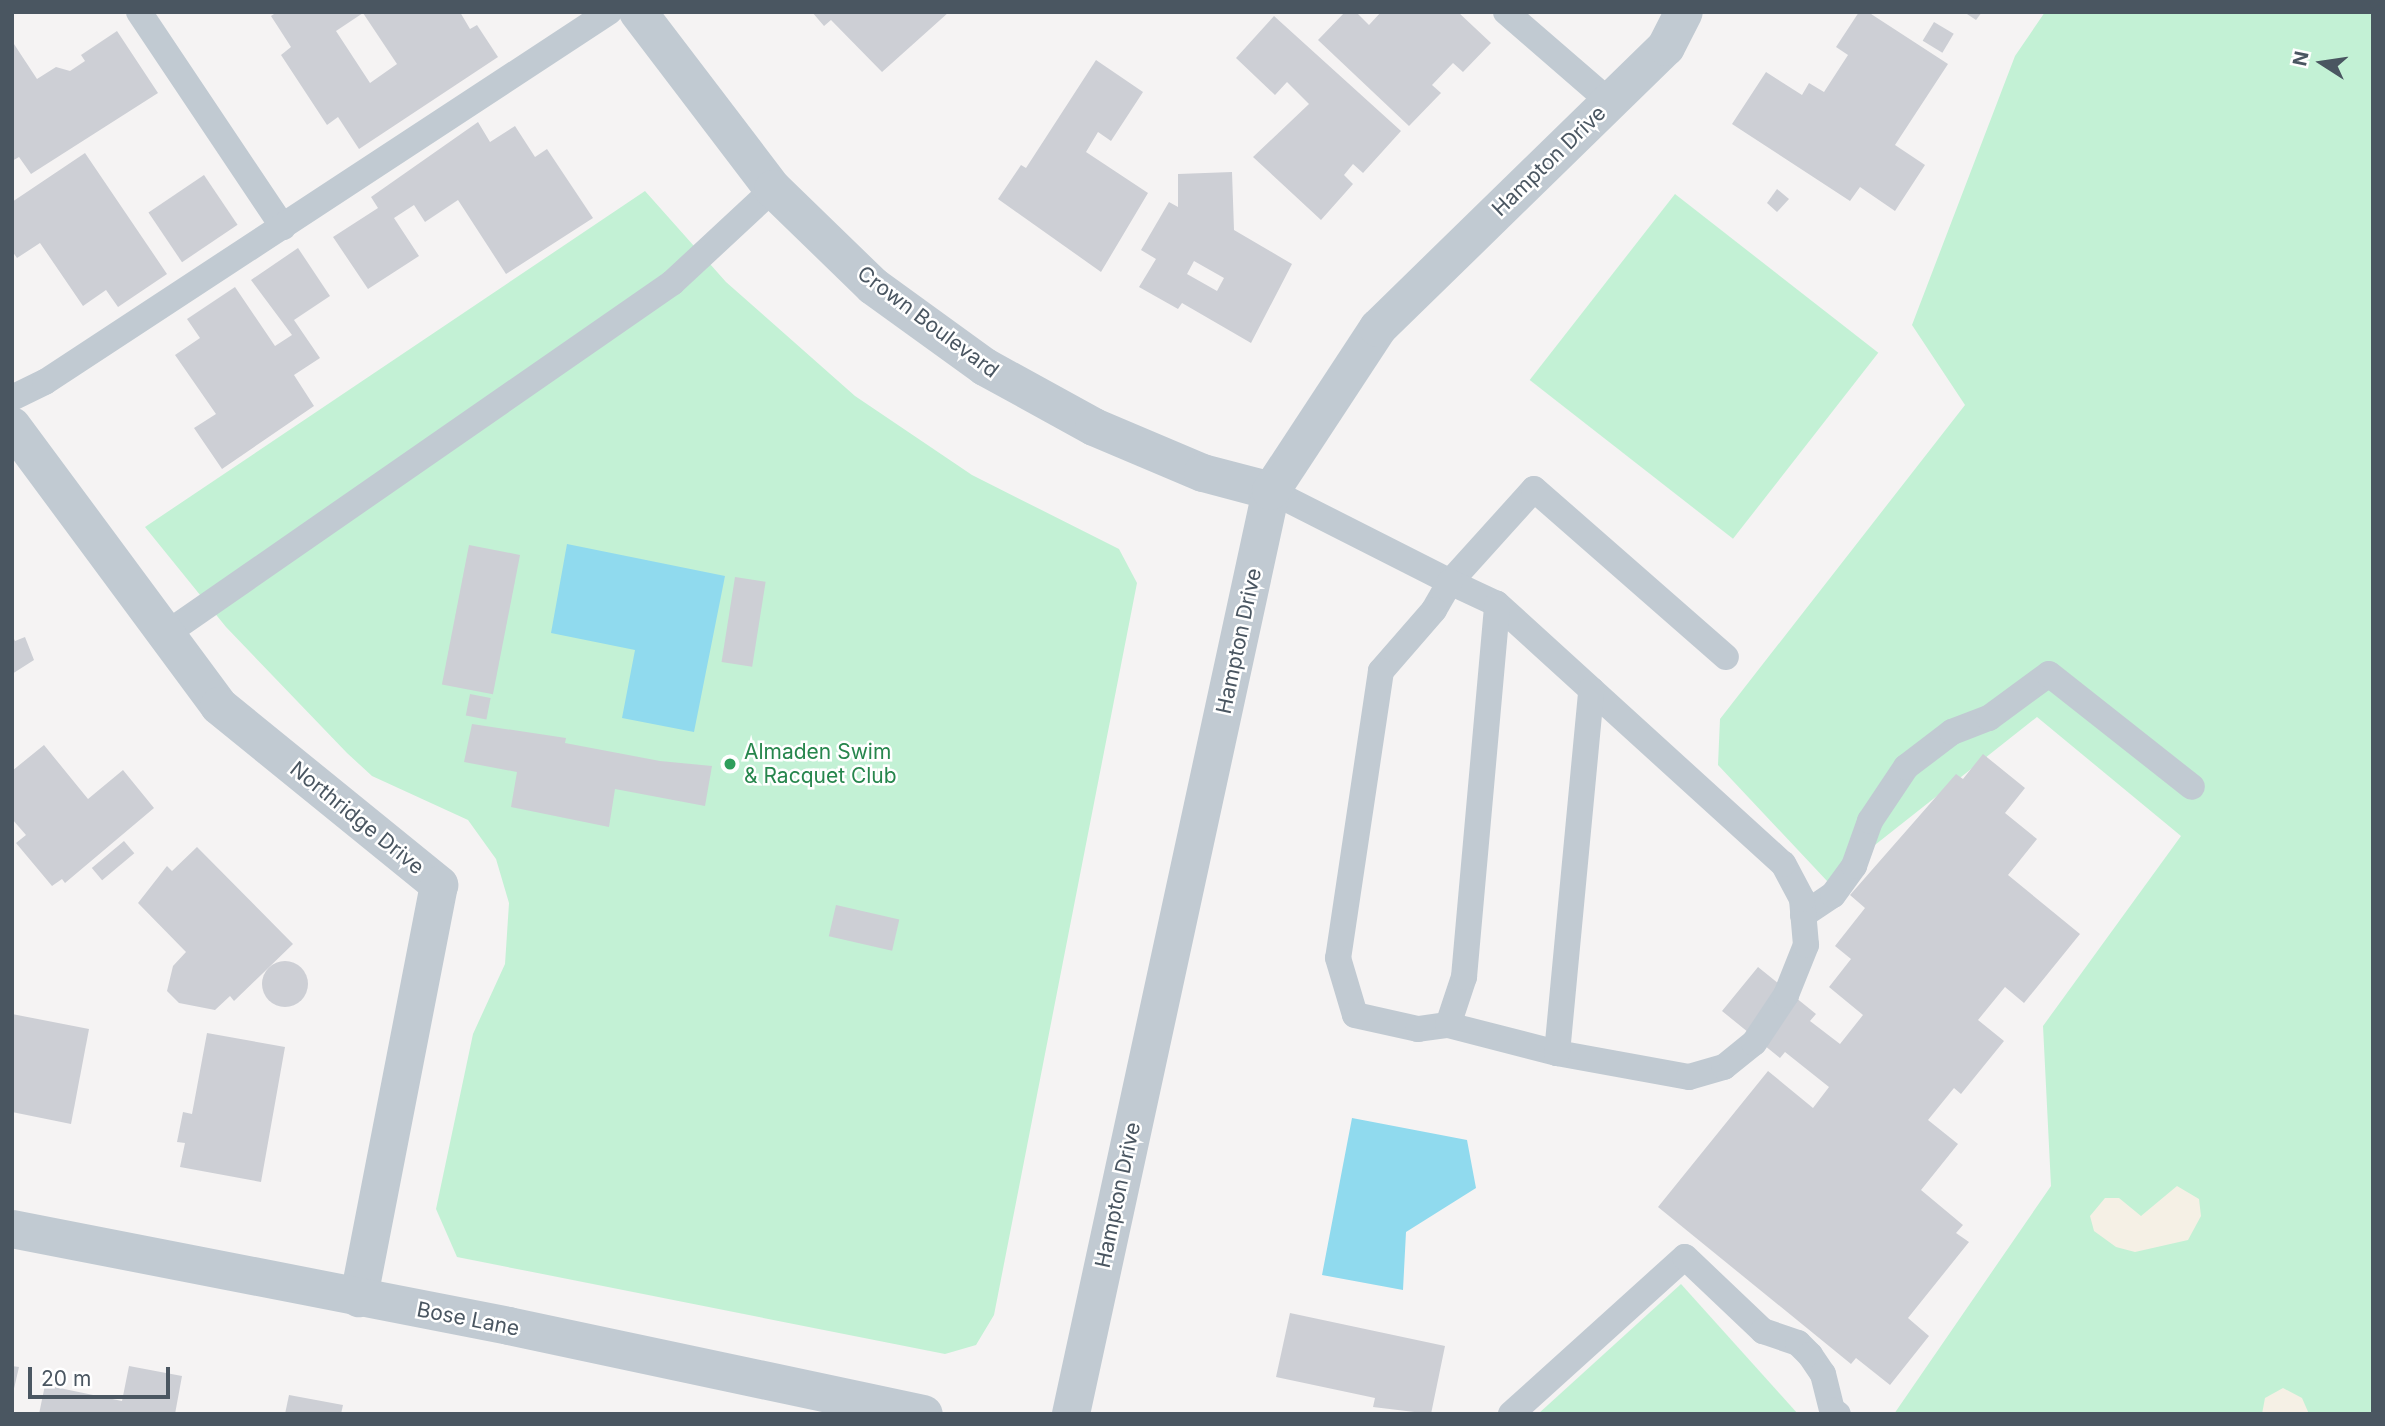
<!DOCTYPE html>
<html>
<head>
<meta charset="utf-8">
<style>
  body { margin:0 }
  #map { position:relative; width:2385px; height:1426px; overflow:hidden; background:#f5f3f3; font-family:Inter,sans-serif }
  div>[style] { position:absolute }
  .green>* { inset:0; background:#c3f1d5; transform-origin:0 0 }
  .sand>* { inset:0; background:#f5f0e5 }
  .water>* { inset:0; background:#90daee }
  .building>* { inset:0; background:#cdcfd5; transform-origin:0 0 }
  .round { border-radius:50% }
  .service>* { height:26px; margin:-13px; padding:0 13px; transform-origin:13px; border-radius:13px; background:#c1cad2 }
  .minor>* { height:38px; margin:-19px; padding:0 19px; transform-origin:19px; border-radius:19px; background:#c1cad2 }
  .dots>* { width:19px; height:19px; translate:-50% -50%; box-sizing:border-box; border:4px solid #fff; border-radius:50% }
  span { translate:-50% -50%; white-space:nowrap; text-align:center; line-height:1.15; -webkit-text-stroke:5px #fff; paint-order:stroke }
  .street-label { font-size:21px; color:#4a5661 }
  .leisure-label { font-size:21px; color:#27864d }
  .left { translate:0 -50%; text-align:left }
  .frame { position:absolute; inset:0; border:14px solid #4a5661; pointer-events:none }
  .north { position:absolute; left:2287px; top:28px; width:70px; height:70px; -webkit-text-stroke:5px #fff; paint-order:stroke; rotate:282deg; font-size:19px; font-weight:700; line-height:28px; text-align:center; color:#4a5661 }
  .north::after { content:''; display:block; margin:auto; width:24px; height:32px; background:#4a5661; clip-path:polygon(50% 0,100% 100%,50% 72%,0 100%) }
  .scale { position:absolute; left:28px; top:1367px; width:142px; height:32px; box-sizing:border-box; border:4px solid #4a5661; border-top:0; padding-left:9px; font-size:21px; line-height:24px; white-space:nowrap; color:#4a5661; -webkit-text-stroke:5px #fff; paint-order:stroke }
</style>
</head>
<body>
<div id="map">
  <div class="green">
    <i style="clip-path:polygon(2045px 12px,2373px 12px,2373px 1414px,1894px 1414px,2051px 1186px,2043px 1026px,2181px 836px,2037px 717px,1828px 882px,1718px 765px,1720px 719px,1965px 405px,1912px 325px,2015px 56px)"></i>
    <i style="clip-path:polygon(645px 191px,726px 282px,855px 396px,972px 475px,1119px 549px,1137px 583px,994px 1315px,976px 1345px,945px 1354px,457px 1257px,436px 1209px,473px 1034px,505px 964px,509px 903px,496px 859px,468px 820px,372px 776px,347px 753px,226px 627px,145px 527px)"></i>
    <i style="left:1675px;top:194px;width:258px;height:236px;rotate:38deg"></i>
    <i style="clip-path:polygon(1681px 1284px,1798px 1414px,1538px 1414px)"></i>
  </div>
  <div class="sand">
    <i style="clip-path:polygon(2177px 1186px,2199px 1199px,2201px 1216px,2188px 1240px,2135px 1252px,2116px 1247px,2094px 1231px,2090px 1216px,2105px 1198px,2119px 1198px,2141px 1216px)"></i>
    <i style="clip-path:polygon(2283px 1388px,2302px 1398px,2309px 1414px,2262px 1414px,2265px 1398px)"></i>
  </div>
  <div class="water">
    <i style="clip-path:polygon(567px 544px,725px 576px,694px 732px,622px 718px,635px 650px,551px 633px)"></i>
    <i style="clip-path:polygon(1352px 1118px,1467px 1140px,1476px 1188px,1406px 1232px,1403px 1290px,1322px 1275px)"></i>
  </div>
  <div class="building">
    <i style="clip-path:polygon(evenodd,277px 12px,460px 12px,470px 29px,477px 25px,498px 57px,359px 149px,338px 117px,327px 125px,281px 55px,291px 47px,271px 16px,277px 12px,363px 13px,397px 64px,370px 83px,336px 31px,363px 13px)"></i>
    <i style="clip-path:polygon(812px 12px,949px 12px,882px 72px,831px 20px,824px 26px)"></i>
    <i style="clip-path:polygon(1345px 12px,1356px 12px,1369px 25px,1381px 12px,1458px 12px,1491px 43px,1463px 72px,1453px 63px,1432px 85px,1441px 93px,1409px 126px,1318px 40px)"></i>
    <i style="clip-path:polygon(1859px 12px,1868px 12px,1948px 64px,1895px 145px,1925px 165px,1895px 211px,1860px 187px,1850px 201px,1732px 124px,1766px 72px,1802px 95px,1809px 83px,1824px 92px,1848px 55px,1836px 47px)"></i>
    <i style="clip-path:polygon(1964px 12px,1982px 12px,1976px 20px)"></i>
    <i style="clip-path:polygon(1274px 16px,1401px 131px,1363px 173px,1353px 164px,1344px 175px,1353px 184px,1321px 220px,1253px 157px,1309px 104px,1287px 82px,1275px 95px,1236px 58px)"></i>
    <i style="left:1934px;top:22px;width:23px;height:22px;rotate:31deg"></i>
    <i style="clip-path:polygon(117px 31px,158px 93px,31px 174px,19px 157px,12px 161px,12px 41px,37px 79px,56px 67px,70px 71px,85px 61px,81px 55px)"></i>
    <i style="clip-path:polygon(1096px 60px,1143px 92px,1111px 141px,1098px 132px,1086px 152px,1148px 193px,1101px 272px,998px 199px,1021px 165px,1026px 168px)"></i>
    <i style="clip-path:polygon(478px 122px,490px 142px,515px 126px,535px 157px,547px 149px,593px 218px,506px 274px,458px 200px,425px 222px,414px 205px,394px 218px,419px 256px,368px 289px,333px 237px,378px 208px,371px 197px)"></i>
    <i style="clip-path:polygon(85px 153px,167px 274px,118px 307px,106px 290px,83px 306px,40px 243px,17px 258px,12px 251px,12px 202px)"></i>
    <i style="clip-path:polygon(evenodd,1232px 172px,1234px 230px,1292px 264px,1251px 343px,1182px 303px,1178px 309px,1139px 287px,1156px 259px,1141px 250px,1169px 202px,1178px 207px,1178px 174px,1232px 172px,1194px 261px,1224px 278px,1217px 291px,1187px 274px,1194px 261px)"></i>
    <i style="left:204px;top:175px;width:60px;height:67px;rotate:56deg"></i>
    <i style="clip-path:polygon(1777px 189px,1789px 199px,1777px 212px,1767px 203px)"></i>
    <i style="clip-path:polygon(298px 248px,330px 296px,294px 320px,320px 358px,294px 375px,314px 406px,222px 469px,194px 428px,216px 414px,175px 355px,200px 338px,187px 319px,235px 287px,275px 346px,292px 335px,251px 280px)"></i>
    <i style="left:469px;top:545px;width:52px;height:142px;rotate:11deg"></i>
    <i style="left:735px;top:577px;width:31px;height:86px;rotate:9deg"></i>
    <i style="clip-path:polygon(12px 635px,15px 641px,25px 637px,34px 660px,12px 674px)"></i>
    <i style="left:470px;top:694px;width:21px;height:22px;rotate:11deg"></i>
    <i style="clip-path:polygon(472px 724px,566px 738px,565px 743px,660px 761px,712px 766px,705px 806px,615px 789px,609px 827px,511px 807px,517px 772px,464px 762px)"></i>
    <i style="clip-path:polygon(44px 745px,88px 799px,123px 770px,154px 808px,65px 883px,62px 879px,52px 886px,16px 843px,26px 835px,12px 819px,12px 771px)"></i>
    <i style="clip-path:polygon(1983px 754px,2025px 788px,2005px 813px,2037px 839px,2008px 875px,2080px 934px,2024px 1003px,2005px 987px,1978px 1020px,2004px 1041px,1961px 1094px,1954px 1088px,1928px 1120px,1958px 1144px,1921px 1190px,1963px 1225px,1956px 1233px,1969px 1242px,1908px 1318px,1929px 1336px,1890px 1385px,1856px 1358px,1851px 1364px,1658px 1207px,1768px 1071px,1813px 1108px,1829px 1087px,1785px 1052px,1780px 1058px,1722px 1011px,1758px 967px,1816px 1014px,1810px 1021px,1840px 1044px,1863px 1015px,1829px 987px,1851px 959px,1835px 946px,1865px 908px,1850px 895px,1956px 774px,1963px 779px)"></i>
    <i style="left:124px;top:841px;width:16px;height:42px;rotate:50deg"></i>
    <i style="clip-path:polygon(197px 847px,293px 944px,234px 1001px,230px 996px,215px 1010px,179px 1003px,167px 991px,173px 966px,186px 952px,138px 903px,167px 866px,172px 871px)"></i>
    <i style="left:836px;top:905px;width:65px;height:32px;rotate:13deg"></i>
    <i class="round" style="left:262px;top:961px;width:46px;height:46px"></i>
    <i style="clip-path:polygon(12px 1014px,89px 1029px,71px 1124px,12px 1112px)"></i>
    <i style="clip-path:polygon(207px 1033px,285px 1047px,261px 1182px,180px 1167px,185px 1143px,177px 1142px,183px 1112px,192px 1114px)"></i>
    <i style="clip-path:polygon(1290px 1313px,1445px 1346px,1431px 1414px,1373px 1407px,1375px 1398px,1276px 1377px)"></i>
    <i style="clip-path:polygon(12px 1366px,19px 1367px,13px 1393px,12px 1393px)"></i>
    <i style="clip-path:polygon(129px 1366px,182px 1376px,175px 1414px,39px 1414px,45px 1385px,122px 1401px)"></i>
    <i style="clip-path:polygon(289px 1395px,343px 1405px,341px 1414px,285px 1414px)"></i>
  </div>
  <div class="service">
    <i style="left:139px;top:12px;width:259px;rotate:56.2deg"></i>
    <i style="left:1506px;top:12px;width:138px;rotate:40.9deg"></i>
    <i style="left:12px;top:398px;width:37px;rotate:-26deg"></i>
    <i style="left:45px;top:382px;width:675px;rotate:-33.27deg"></i>
    <i style="left:1271px;top:491px;width:201px;rotate:26.9deg"></i>
    <i style="left:1450px;top:582px;width:125px;rotate:-47.9deg"></i>
    <i style="left:1534px;top:489px;width:255px;rotate:41.2deg"></i>
    <i style="left:166px;top:634px;width:616px;rotate:-34.75deg"></i>
    <i style="left:672px;top:283px;width:138px;rotate:-42.9deg"></i>
    <i style="left:1803px;top:915px;width:36px;rotate:-34deg"></i>
    <i style="left:1833px;top:895px;width:36px;rotate:-54deg"></i>
    <i style="left:1854px;top:866px;width:48px;rotate:-70.4deg"></i>
    <i style="left:1870px;top:821px;width:65px;rotate:-56.3deg"></i>
    <i style="left:1906px;top:767px;width:58px;rotate:-37.3deg"></i>
    <i style="left:1952px;top:732px;width:40px;rotate:-21deg"></i>
    <i style="left:1989px;top:718px;width:74px;rotate:-36.3deg"></i>
    <i style="left:2049px;top:674px;width:182px;rotate:38.3deg"></i>
    <i style="left:1448px;top:1025px;width:113px;rotate:14.4deg"></i>
    <i style="left:1557px;top:1053px;width:134px;rotate:10.3deg"></i>
    <i style="left:1689px;top:1077px;width:36px;rotate:-16deg"></i>
    <i style="left:1724px;top:1067px;width:38px;rotate:-39deg"></i>
    <i style="left:1754px;top:1043px;width:58px;rotate:-56.3deg"></i>
    <i style="left:1786px;top:995px;width:54px;rotate:-68.2deg"></i>
    <i style="left:1806px;top:945px;width:46px;rotate:-95deg"></i>
    <i style="left:1802px;top:899px;width:40px;rotate:-118deg"></i>
    <i style="left:1783px;top:864px;width:387px;rotate:-137.7deg"></i>
    <i style="left:1497px;top:604px;width:52px;rotate:-154.9deg"></i>
    <i style="left:1450px;top:582px;width:32px;rotate:120deg"></i>
    <i style="left:1434px;top:610px;width:81px;rotate:131deg"></i>
    <i style="left:1381px;top:671px;width:290px;rotate:98.5deg"></i>
    <i style="left:1338px;top:958px;width:59px;rotate:73.4deg"></i>
    <i style="left:1355px;top:1015px;width:65px;rotate:12.5deg"></i>
    <i style="left:1418px;top:1029px;width:30px;rotate:-8deg"></i>
    <i style="left:1448px;top:1025px;width:51px;rotate:-71.6deg"></i>
    <i style="left:1464px;top:977px;width:374px;rotate:-84.9deg"></i>
    <i style="left:1557px;top:1053px;width:365px;rotate:-84.6deg"></i>
    <i style="left:1511px;top:1414px;width:234px;rotate:-42.1deg"></i>
    <i style="left:1685px;top:1257px;width:108px;rotate:43.5deg"></i>
    <i style="left:1763px;top:1331px;width:37px;rotate:19deg"></i>
    <i style="left:1798px;top:1343px;width:17px;rotate:45deg"></i>
    <i style="left:1810px;top:1355px;width:23px;rotate:56deg"></i>
    <i style="left:1823px;top:1374px;width:37px;rotate:76deg"></i>
    <i style="left:1832px;top:1410px;width:7px;rotate:34deg"></i>
  </div>
  <div class="minor">
    <i style="left:638px;top:12px;width:223px;rotate:52.7deg"></i>
    <i style="left:773px;top:189px;width:139px;rotate:44.1deg"></i>
    <i style="left:873px;top:286px;width:138px;rotate:35.9deg"></i>
    <i style="left:985px;top:367px;width:124px;rotate:28.8deg"></i>
    <i style="left:1094px;top:427px;width:118px;rotate:22.9deg"></i>
    <i style="left:1203px;top:473px;width:70px;rotate:14.8deg"></i>
    <i style="left:12px;top:426px;width:348px;rotate:53.5deg"></i>
    <i style="left:219px;top:706px;width:284px;rotate:39.1deg"></i>
    <i style="left:439px;top:885px;width:421px;rotate:101deg"></i>
    <i style="left:12px;top:1229px;width:506px;rotate:11.04deg"></i>
    <i style="left:509px;top:1326px;width:424px;rotate:12deg"></i>
    <i style="left:1071px;top:1414px;width:944px;rotate:-77.77deg"></i>
    <i style="left:1271px;top:491px;width:195px;rotate:-56.7deg"></i>
    <i style="left:1378px;top:328px;width:402px;rotate:-44.3deg"></i>
    <i style="left:1666px;top:47px;width:39px;rotate:-63deg"></i>
  </div>
  <div class="dots">
    <i style="left:730px;top:764px;background:#2e9e5b"></i>
  </div>
  <div class="street-label">
    <span style="left:1549px;top:161px;rotate:-44deg">Hampton Drive</span>
    <span style="left:928px;top:322px;rotate:37deg">Crown Boulevard</span>
    <span style="left:1239px;top:641px;rotate:-78deg">Hampton Drive</span>
    <span style="left:357px;top:818px;rotate:39deg">Northridge Drive</span>
    <span style="left:1118px;top:1195px;rotate:-78deg">Hampton Drive</span>
    <span style="left:468px;top:1319px;rotate:11deg">Bose Lane</span>
  </div>
  <div class="leisure-label">
    <span class="left" style="left:744px;top:764px">Almaden Swim<br>&amp; Racquet Club</span>
  </div>
  <div class="frame"></div>
  <div class="north">N</div>
  <div class="scale">20 m</div>
</div>
</body>
</html>
